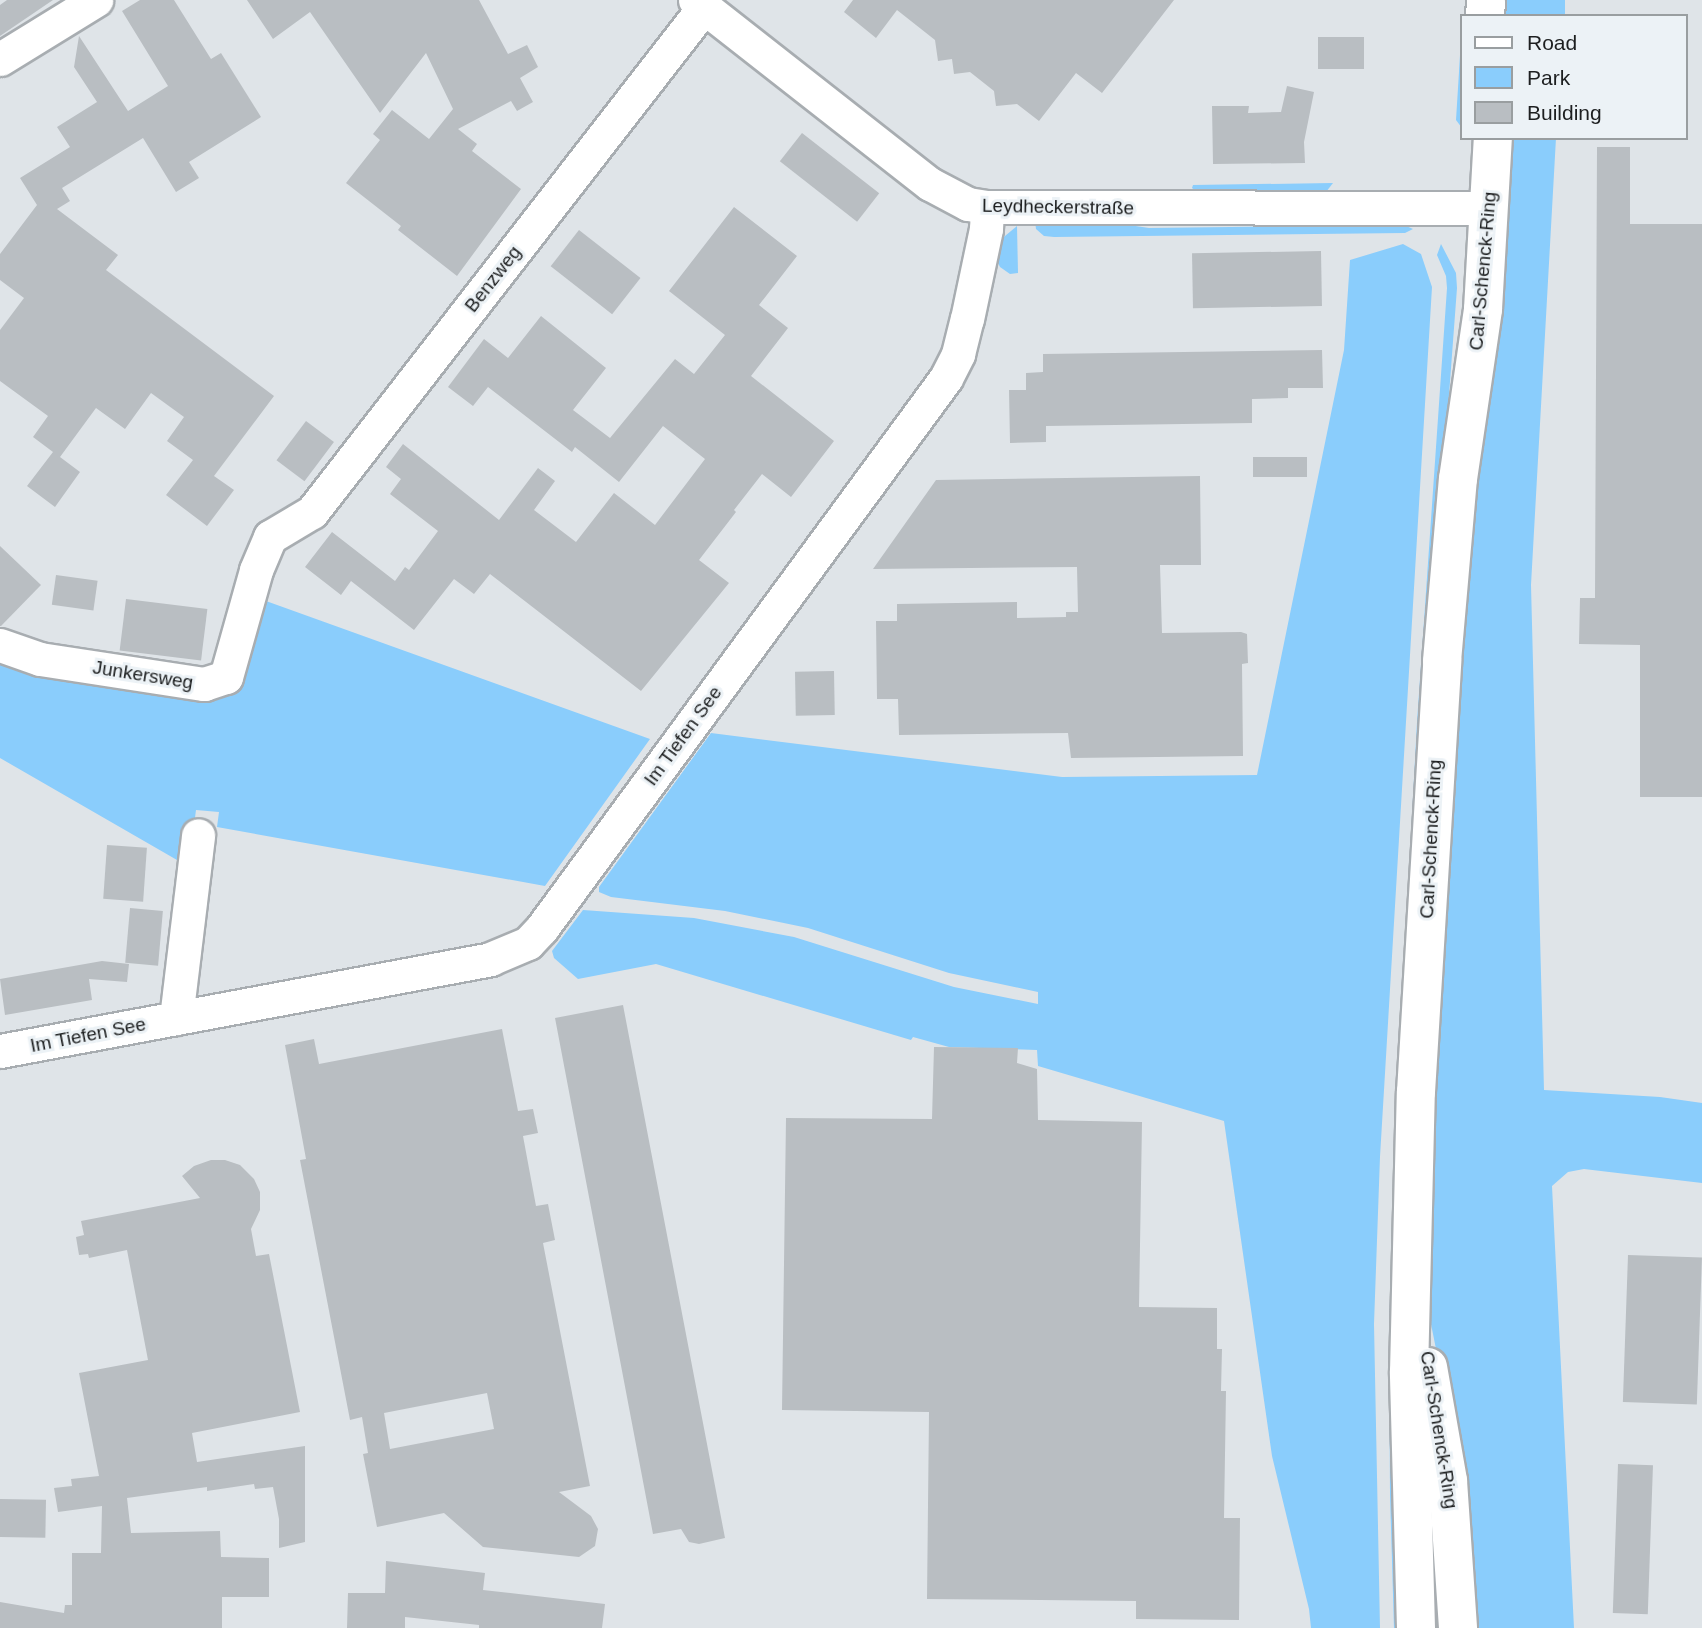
<!DOCTYPE html>
<html>
<head>
<meta charset="utf-8">
<style>
  body { margin:0 }
  #map { position:relative; width:1702px; height:1628px; overflow:hidden; background:#dfe4e8; font-family:Helvetica,sans-serif }
  div>[style] { position:absolute }
  .green>* { inset:0; background:#8acdfc; transform-origin:0 0 }
  .building>* { inset:0; background:#b9bec2; transform-origin:0 0 }
  .roads { filter:drop-shadow(2px 0 #a8adb1) drop-shadow(-2px 0 #a8adb1) drop-shadow(0 2px #a8adb1) drop-shadow(0 -2px #a8adb1) }
  .minor>* { height:33px; margin:-16.5px; padding:0 16.5px; transform-origin:16.5px; border-radius:16.5px; background:#fff }
  .major>* { height:38px; margin:-19px; padding:0 19px; transform-origin:19px; border-radius:19px; background:#fff }
  span { translate:-50% -50%; white-space:nowrap; text-align:center; line-height:1.15; -webkit-text-stroke:6px #ecf2f6; paint-order:stroke }
  .street-label { font-size:19px; color:#1d1f20 }
  .legend { position:absolute; left:1460px; top:14px; width:228px; height:126px; box-sizing:border-box; background:#ecf2f6; border:2px solid #999ea0; margin:0; padding:9px 12px; list-style:none; font-size:21px; color:#1d1f20 }
  .legend li { display:flex; align-items:center; gap:14px; height:35px }
  .legend b { width:35px; border:2px solid #999ea0 }
</style>
</head>
<body>
<div id="map">
  <div class="green">
    <i style="left:1502px;top:0;width:63px;height:16px"></i>
    <i style="clip-path:polygon(1462px 23px,1462px 128px,1456px 120px)"></i>
    <i style="clip-path:polygon(1514px 138px,1556px 138px,1531px 585px,1544px 1090px,1660px 1097px,1702px 1103px,1702px 1183px,1584px 1169px,1568px 1172px,1552px 1186px,1574px 1628px,1472px 1628px,1463px 1484px,1429px 1314px,1426px 1196px,1464px 544px)"></i>
    <i style="clip-path:polygon(1333px 183px,1326px 192px,1197px 192px,1192px 188px,1193px 185px)"></i>
    <i style="clip-path:polygon(1095px 220px,1149px 228px,1404px 225px,1413px 229px,1405px 233px,1054px 237px,1044px 236px,1036px 229px,1035px 221px)"></i>
    <i style="clip-path:polygon(1017px 226px,1018px 273px,1010px 274px,1000px 267px,993px 253px,999px 241px)"></i>
    <i style="clip-path:polygon(1403px 244px,1421px 254px,1432px 287px,1380px 1157px,1374px 1324px,1380px 1628px,1311px 1628px,1309px 1609px,1272px 1456px,1224px 1121px,1038px 1066px,1037px 1050px,949px 1047px,913px 1037px,911px 1040px,656px 964px,578px 979px,554px 958px,552px 951px,583px 910px,694px 918px,794px 937px,954px 987px,1038px 1004px,1038px 992px,949px 973px,808px 928px,725px 911px,611px 897px,599px 892px,599px 887px,711px 733px,1062px 777px,1257px 775px,1344px 350px,1350px 260px)"></i>
    <i style="clip-path:polygon(1441px 244px,1456px 273px,1457px 288px,1398px 1077px,1417px 722px,1447px 288px,1446px 276px,1437px 255px)"></i>
    <i style="clip-path:polygon(266px 601px,650px 739px,545px 886px,217px 827px,219px 812px,196px 810px,187px 879px,177px 860px,0 758px,0 656px,195px 692px,248px 630px)"></i>
    <i style="clip-path:polygon(1398px 1105px,1404px 1628px,1394px 1628px,1390px 1494px,1389px 1323px)"></i>
  </div>
  <div class="building">
    <i style="clip-path:polygon(7px 0,53px 0,0 36px,0 5px)"></i>
    <i style="clip-path:polygon(140px 0,174px 0,211px 59px,221px 53px,261px 117px,189px 162px,199px 178px,176px 192px,143px 138px,62px 188px,70px 201px,57px 209px,118px 255px,106px 270px,274px 396px,214px 476px,234px 490px,207px 526px,166px 495px,193px 460px,167px 441px,184px 417px,151px 393px,125px 429px,96px 408px,60px 457px,80px 472px,55px 507px,27px 486px,53px 452px,33px 437px,48px 416px,0 381px,0 330px,24px 298px,0 280px,0 254px,37px 205px,20px 178px,70px 147px,57px 127px,97px 102px,74px 67px,79px 36px,128px 111px,168px 86px,122px 11px)"></i>
    <i style="clip-path:polygon(247px 0,479px 0,508px 54px,527px 45px,538px 67px,520px 78px,533px 102px,517px 111px,511px 101px,458px 129px,477px 144px,472px 151px,521px 189px,457px 276px,398px 230px,401px 226px,346px 183px,380px 140px,373px 134px,392px 110px,429px 139px,453px 109px,426px 53px,380px 113px,310px 12px,273px 39px)"></i>
    <i style="clip-path:polygon(853px 0,1174px 0,1102px 93px,1076px 73px,1039px 121px,1017px 104px,996px 106px,994px 91px,970px 72px,954px 74px,952px 59px,938px 61px,935px 40px,897px 10px,876px 38px,844px 12px)"></i>
    <i style="left:1318px;top:37px;width:46px;height:32px"></i>
    <i style="clip-path:polygon(1287px 86px,1314px 92px,1304px 142px,1305px 163px,1213px 164px,1212px 106px,1249px 106px,1248px 113px,1281px 112px)"></i>
    <i style="left:802px;top:133px;width:98px;height:36px;rotate:38deg"></i>
    <i style="clip-path:polygon(1597px 147px,1630px 147px,1630px 224px,1702px 224px,1702px 797px,1640px 797px,1640px 645px,1579px 644px,1580px 598px,1595px 598px)"></i>
    <i style="clip-path:polygon(734px 207px,797px 256px,759px 305px,788px 328px,751px 376px,834px 441px,791px 497px,762px 474px,734px 510px,736px 512px,699px 560px,729px 583px,641px 691px,490px 574px,474px 594px,454px 579px,414px 630px,351px 581px,341px 595px,305px 567px,332px 532px,395px 581px,405px 567px,409px 570px,438px 531px,390px 494px,401px 479px,386px 467px,403px 444px,499px 520px,538px 468px,555px 481px,534px 510px,576px 542px,614px 493px,655px 525px,705px 459px,663px 426px,619px 482px,575px 447px,572px 452px,488px 387px,473px 406px,448px 387px,484px 339px,508px 358px,541px 316px,606px 368px,573px 410px,610px 438px,675px 359px,694px 374px,725px 335px,669px 291px)"></i>
    <i style="left:579px;top:230px;width:78px;height:46px;rotate:38deg"></i>
    <i style="left:1321px;top:251px;width:55px;height:129px;rotate:89deg"></i>
    <i style="clip-path:polygon(1322px 350px,1323px 388px,1288px 388px,1288px 398px,1252px 399px,1252px 423px,1046px 426px,1046px 442px,1010px 443px,1009px 390px,1026px 390px,1026px 373px,1043px 372px,1043px 354px)"></i>
    <i style="left:306px;top:421px;width:35px;height:49px;rotate:37deg"></i>
    <i style="left:1307px;top:457px;width:20px;height:54px;rotate:90deg"></i>
    <i style="clip-path:polygon(1200px 476px,1201px 565px,1160px 565px,1162px 633px,1241px 632px,1247px 634px,1248px 663px,1242px 664px,1243px 756px,1071px 758px,1068px 733px,899px 735px,898px 699px,877px 699px,876px 621px,897px 621px,897px 604px,1017px 602px,1017px 618px,1066px 617px,1066px 612px,1078px 612px,1077px 567px,873px 569px,936px 480px)"></i>
    <i style="clip-path:polygon(0 546px,41px 585px,1px 626px,0 626px)"></i>
    <i style="left:56px;top:575px;width:42px;height:30px;rotate:8deg"></i>
    <i style="left:126px;top:599px;width:82px;height:52px;rotate:7deg"></i>
    <i style="left:834px;top:671px;width:44px;height:39px;rotate:89deg"></i>
    <i style="left:107px;top:845px;width:40px;height:54px;rotate:4deg"></i>
    <i style="left:130px;top:908px;width:33px;height:55px;rotate:5deg"></i>
    <i style="clip-path:polygon(102px 961px,129px 964px,127px 982px,89px 979px,92px 1000px,5px 1015px,0 979px)"></i>
    <i style="clip-path:polygon(623px 1005px,725px 1538px,699px 1544px,689px 1542px,681px 1529px,653px 1534px,555px 1018px)"></i>
    <i style="clip-path:polygon(evenodd,502px 1029px,518px 1111px,533px 1109px,538px 1133px,523px 1136px,536px 1206px,548px 1204px,555px 1240px,543px 1243px,590px 1486px,559px 1492px,591px 1516px,598px 1529px,595px 1546px,579px 1557px,483px 1547px,444px 1513px,377px 1527px,363px 1454px,368px 1453px,362px 1417px,350px 1420px,300px 1160px,306px 1159px,285px 1045px,314px 1039px,319px 1064px,502px 1029px,487px 1393px,494px 1429px,390px 1449px,384px 1413px,487px 1393px)"></i>
    <i style="clip-path:polygon(934px 1047px,1018px 1048px,1017px 1063px,1037px 1069px,1038px 1120px,1142px 1122px,1139px 1307px,1217px 1308px,1217px 1349px,1222px 1349px,1221px 1391px,1226px 1391px,1224px 1518px,1240px 1518px,1239px 1620px,1136px 1619px,1136px 1601px,927px 1599px,929px 1412px,782px 1410px,786px 1118px,932px 1119px)"></i>
    <i style="clip-path:polygon(211px 1160px,225px 1160px,240px 1165px,254px 1179px,260px 1192px,260px 1210px,251px 1229px,256px 1256px,269px 1254px,300px 1412px,192px 1433px,197px 1462px,305px 1446px,305px 1542px,279px 1548px,279px 1519px,273px 1487px,255px 1489px,254px 1484px,207px 1491px,207px 1487px,127px 1498px,131px 1533px,220px 1531px,221px 1557px,269px 1558px,269px 1597px,222px 1597px,222px 1628px,0 1628px,0 1602px,64px 1613px,65px 1605px,72px 1605px,72px 1553px,101px 1553px,102px 1506px,58px 1512px,54px 1488px,72px 1486px,71px 1479px,99px 1476px,79px 1373px,148px 1360px,127px 1250px,89px 1258px,88px 1254px,79px 1255px,76px 1237px,84px 1235px,81px 1221px,200px 1198px,182px 1176px,194px 1166px)"></i>
    <i style="left:1628px;top:1255px;width:74px;height:147px;rotate:2deg"></i>
    <i style="left:1618px;top:1464px;width:35px;height:149px;rotate:2deg"></i>
    <i style="left:0;top:1499px;width:46px;height:38px;rotate:1deg"></i>
    <i style="clip-path:polygon(386px 1561px,485px 1573px,483px 1590px,605px 1604px,602px 1628px,479px 1628px,479px 1625px,405px 1617px,405px 1628px,347px 1628px,348px 1593px,385px 1593px)"></i>
  </div>
  <div class="roads">
    <div class="minor">
      <i style="left:695px;top:0;width:298px;rotate:38.1deg"></i>
      <i style="left:930px;top:184px;width:43px;rotate:27.8deg"></i>
      <i style="left:968px;top:204px;width:19px;rotate:9deg"></i>
      <i style="left:987px;top:207px;width:503px;rotate:0.11deg"></i>
      <i style="left:0;top:59px;width:113px;rotate:-31.6deg"></i>
      <i style="left:0;top:645px;width:42px;rotate:19.3deg"></i>
      <i style="left:40px;top:659px;width:166px;rotate:8.7deg"></i>
      <i style="left:204px;top:684px;width:23px;rotate:-18deg"></i>
      <i style="left:226px;top:677px;width:111px;rotate:-74.3deg"></i>
      <i style="left:256px;top:570px;width:36px;rotate:-67deg"></i>
      <i style="left:270px;top:537px;width:49px;rotate:-30.8deg"></i>
      <i style="left:312px;top:512px;width:639px;rotate:-52.18deg"></i>
      <i style="left:176px;top:1018px;width:184px;rotate:-83.1deg"></i>
      <i style="left:0;top:1051px;width:499px;rotate:-10.6deg"></i>
      <i style="left:490px;top:959px;width:41px;rotate:-22.8deg"></i>
      <i style="left:528px;top:943px;width:21px;rotate:-47deg"></i>
      <i style="left:542px;top:928px;width:682px;rotate:-53.7deg"></i>
      <i style="left:946px;top:378px;width:27px;rotate:-63deg"></i>
      <i style="left:958px;top:354px;width:36px;rotate:-76deg"></i>
      <i style="left:967px;top:319px;width:92px;rotate:-78.1deg"></i>
      <i style="left:986px;top:229px;width:22px;rotate:-87deg"></i>
    </div>
    <div class="major">
      <i style="left:1485px;top:16px;width:16px;rotate:-86deg"></i>
      <i style="left:1428px;top:1367px;width:116px;rotate:80deg"></i>
      <i style="left:1448px;top:1481px;width:147px;rotate:86.1deg"></i>
      <i style="left:1416px;top:1628px;width:256px;rotate:-91.6deg"></i>
      <i style="left:1409px;top:1372px;width:280px;rotate:-88.6deg"></i>
      <i style="left:1416px;top:1092px;width:432px;rotate:-86.5deg"></i>
      <i style="left:1442px;top:661px;width:183px;rotate:-85deg"></i>
      <i style="left:1458px;top:479px;width:172px;rotate:-81.6deg"></i>
      <i style="left:1483px;top:309px;width:171px;rotate:-86.7deg"></i>
    </div>
  </div>
  <div class="street-label">
    <span style="left:1058px;top:207px;rotate:1deg">Leydheckerstraße</span>
    <span style="left:1483px;top:271px;rotate:-85deg">Carl-Schenck-Ring</span>
    <span style="left:493px;top:279px;rotate:-52deg">Benzweg</span>
    <span style="left:143px;top:675px;rotate:9deg">Junkersweg</span>
    <span style="left:683px;top:736px;rotate:-54deg">Im Tiefen See</span>
    <span style="left:1431px;top:839px;rotate:-87deg">Carl-Schenck-Ring</span>
    <span style="left:88px;top:1035px;rotate:-11deg">Im Tiefen See</span>
    <span style="left:1439px;top:1430px;rotate:81deg">Carl-Schenck-Ring</span>
  </div>
  <ul class="legend">
  <li><b style="height:9px;background:#fff"></b>Road</li>
  <li><b style="height:19px;background:#8acdfc"></b>Park</li>
  <li><b style="height:19px;background:#b9bec2"></b>Building</li>
  </ul>
</div>
</body>
</html>
